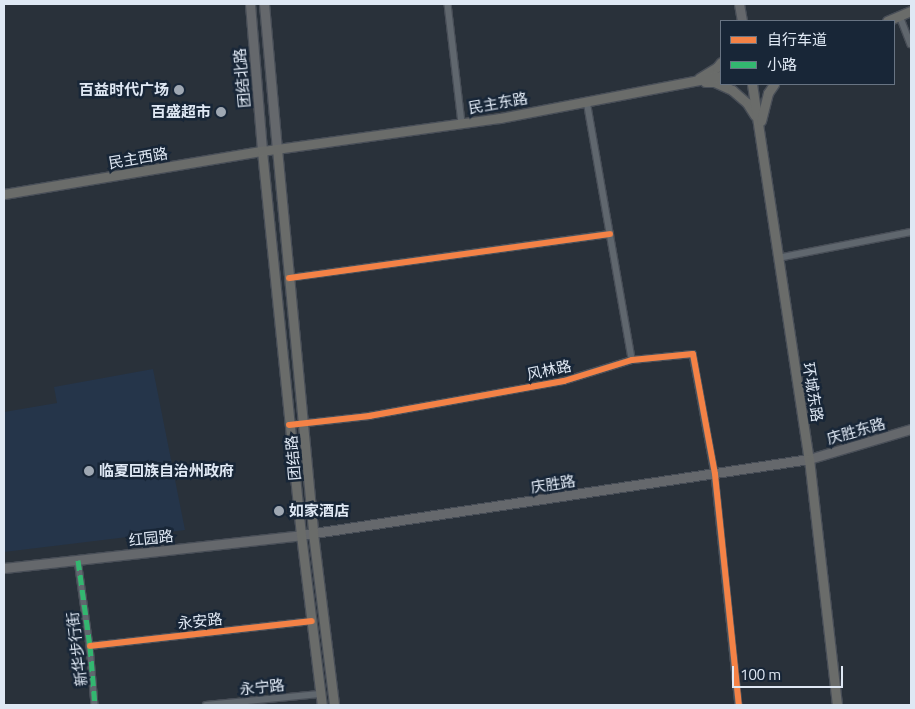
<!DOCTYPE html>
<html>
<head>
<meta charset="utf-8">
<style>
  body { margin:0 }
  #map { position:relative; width:915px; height:709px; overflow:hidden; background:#29313a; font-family:"Titillium Web","Noto Sans SC",sans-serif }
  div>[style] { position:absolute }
  .built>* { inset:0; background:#25354a }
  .roads { filter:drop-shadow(1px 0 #484e57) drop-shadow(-1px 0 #484e57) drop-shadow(0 1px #484e57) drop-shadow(0 -1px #484e57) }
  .street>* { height:5.5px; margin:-2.75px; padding:0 2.75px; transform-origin:2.75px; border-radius:2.75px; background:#60676e }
  .secondary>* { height:9px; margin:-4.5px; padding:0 4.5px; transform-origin:4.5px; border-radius:4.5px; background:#65686c }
  .primary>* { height:9px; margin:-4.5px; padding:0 4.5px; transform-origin:4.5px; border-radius:4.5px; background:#6a6c6a }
  .quiet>* { height:5px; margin-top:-2.5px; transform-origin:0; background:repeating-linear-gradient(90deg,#33b770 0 10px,transparent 0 15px) }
  .cycleway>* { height:6px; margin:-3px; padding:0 3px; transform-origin:3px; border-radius:3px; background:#f48246 }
  .dots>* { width:14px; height:14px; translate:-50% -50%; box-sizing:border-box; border:2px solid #182637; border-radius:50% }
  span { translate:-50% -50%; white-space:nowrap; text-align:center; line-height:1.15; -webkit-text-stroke:5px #182637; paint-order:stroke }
  .street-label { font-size:15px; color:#dfe8f4 }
  .poi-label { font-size:15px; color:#dfe8f4; font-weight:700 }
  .right { translate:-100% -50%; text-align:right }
  .left { translate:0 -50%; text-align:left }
  .frame { position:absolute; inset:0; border:5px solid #dfe8f4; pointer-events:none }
  .legend { position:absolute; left:720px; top:20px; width:175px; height:65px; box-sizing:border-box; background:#182637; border:1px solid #687483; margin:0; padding:6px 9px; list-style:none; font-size:15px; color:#dfe8f4 }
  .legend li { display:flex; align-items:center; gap:10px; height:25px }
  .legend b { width:25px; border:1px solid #687483 }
  .scale { position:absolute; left:732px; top:666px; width:111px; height:22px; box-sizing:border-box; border:2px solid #dfe8f4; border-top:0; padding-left:6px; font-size:15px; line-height:18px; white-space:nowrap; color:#dfe8f4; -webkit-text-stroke:4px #182637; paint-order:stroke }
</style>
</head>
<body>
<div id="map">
  <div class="built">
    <i style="clip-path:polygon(153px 369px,185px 530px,4px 552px,4px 412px,57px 403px,54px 387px)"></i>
  </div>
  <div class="roads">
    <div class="street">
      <i style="left:448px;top:4px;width:120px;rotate:83.3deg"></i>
      <i style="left:900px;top:16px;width:30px;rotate:69deg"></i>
      <i style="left:587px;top:101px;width:263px;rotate:80.1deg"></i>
      <i style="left:778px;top:258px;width:136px;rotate:-11.1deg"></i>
      <i style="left:289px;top:278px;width:324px;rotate:-7.8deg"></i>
      <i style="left:289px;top:425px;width:81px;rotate:-6.4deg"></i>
      <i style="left:369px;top:416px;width:198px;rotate:-10.2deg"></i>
      <i style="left:564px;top:381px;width:71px;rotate:-17.2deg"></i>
      <i style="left:632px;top:360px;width:61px;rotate:-5.6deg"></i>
      <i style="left:693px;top:354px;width:122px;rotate:79.6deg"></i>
      <i style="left:715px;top:474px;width:232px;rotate:84.1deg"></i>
      <i style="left:78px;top:560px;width:87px;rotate:82.1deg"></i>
      <i style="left:90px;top:646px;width:59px;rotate:85.2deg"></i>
      <i style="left:90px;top:646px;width:223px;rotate:-6.4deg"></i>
      <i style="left:206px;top:705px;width:116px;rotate:-5.5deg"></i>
    </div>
    <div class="secondary">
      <i style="left:250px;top:4px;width:147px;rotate:85.3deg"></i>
      <i style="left:264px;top:4px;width:146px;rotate:84.9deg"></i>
      <i style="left:739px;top:4px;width:17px;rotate:80deg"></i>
      <i style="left:4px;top:568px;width:299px;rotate:-6.3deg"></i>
      <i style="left:301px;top:535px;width:514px;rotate:-8.51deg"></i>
      <i style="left:809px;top:459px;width:106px;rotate:-16.4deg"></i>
    </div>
    <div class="primary">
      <i style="left:887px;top:21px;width:26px;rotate:-23deg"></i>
      <i style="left:699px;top:78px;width:21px;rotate:-31deg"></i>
      <i style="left:717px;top:67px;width:6px;rotate:-51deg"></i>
      <i style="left:705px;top:82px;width:9px"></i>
      <i style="left:714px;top:82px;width:20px;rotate:24deg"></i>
      <i style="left:732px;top:90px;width:20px;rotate:41deg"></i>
      <i style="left:747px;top:103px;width:15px;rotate:58deg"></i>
      <i style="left:752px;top:84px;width:379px;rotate:81.4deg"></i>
      <i style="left:809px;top:459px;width:248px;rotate:83.5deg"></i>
      <i style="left:761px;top:121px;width:29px;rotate:-76deg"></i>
      <i style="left:768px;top:93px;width:11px;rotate:-56deg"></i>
      <i style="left:277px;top:149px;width:386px;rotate:84.6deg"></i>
      <i style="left:313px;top:533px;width:173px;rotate:83deg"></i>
      <i style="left:262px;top:151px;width:386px;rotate:84.2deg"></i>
      <i style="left:301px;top:535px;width:171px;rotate:83deg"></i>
      <i style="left:4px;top:194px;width:262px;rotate:-9.5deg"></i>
      <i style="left:262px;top:151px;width:240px;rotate:-7.9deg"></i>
      <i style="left:500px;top:118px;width:225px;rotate:-10.8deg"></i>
    </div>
  </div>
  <div class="quiet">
    <i style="left:78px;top:560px;width:87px;rotate:82.1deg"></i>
    <i style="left:90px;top:646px;width:59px;rotate:85.2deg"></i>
  </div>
  <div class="cycleway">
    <i style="left:289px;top:278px;width:324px;rotate:-7.8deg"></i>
    <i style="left:289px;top:425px;width:81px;rotate:-6.4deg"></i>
    <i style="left:369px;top:416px;width:198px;rotate:-10.2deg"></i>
    <i style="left:564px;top:381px;width:71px;rotate:-17.2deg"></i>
    <i style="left:632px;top:360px;width:61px;rotate:-5.6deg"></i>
    <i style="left:693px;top:354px;width:122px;rotate:79.6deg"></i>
    <i style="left:715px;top:474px;width:232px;rotate:84.1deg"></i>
    <i style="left:90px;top:646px;width:223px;rotate:-6.4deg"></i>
  </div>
  <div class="dots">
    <i style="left:179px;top:90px;background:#9fa8b3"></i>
    <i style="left:221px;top:112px;background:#9fa8b3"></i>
    <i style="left:89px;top:471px;background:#9fa8b3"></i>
    <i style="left:279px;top:511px;background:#9fa8b3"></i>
  </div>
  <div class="street-label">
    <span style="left:242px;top:78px;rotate:-95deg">团结北路</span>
    <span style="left:498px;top:103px;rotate:-10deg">民主东路</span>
    <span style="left:138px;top:158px;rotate:-10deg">民主西路</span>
    <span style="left:549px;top:370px;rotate:-12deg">风林路</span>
    <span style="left:813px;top:392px;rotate:81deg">环城东路</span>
    <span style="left:856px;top:431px;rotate:-16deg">庆胜东路</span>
    <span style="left:293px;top:458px;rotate:-95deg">团结路</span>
    <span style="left:553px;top:484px;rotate:-9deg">庆胜路</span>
    <span style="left:151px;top:538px;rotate:-6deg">红园路</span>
    <span style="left:200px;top:621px;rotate:-6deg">永安路</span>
    <span style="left:77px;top:649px;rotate:-97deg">新华步行街</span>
    <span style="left:262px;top:687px;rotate:-6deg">永宁路</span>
  </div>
  <div class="poi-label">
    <span class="right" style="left:169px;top:90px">百益时代广场</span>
    <span class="right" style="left:211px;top:112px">百盛超市</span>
    <span class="left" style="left:99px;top:471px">临夏回族自治州政府</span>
    <span class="left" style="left:289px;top:511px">如家酒店</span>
  </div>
  <div class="frame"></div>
  <ul class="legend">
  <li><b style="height:6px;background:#f48246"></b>自行车道</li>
  <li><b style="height:6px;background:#33b770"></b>小路</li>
  </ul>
  <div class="scale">100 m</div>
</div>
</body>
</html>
